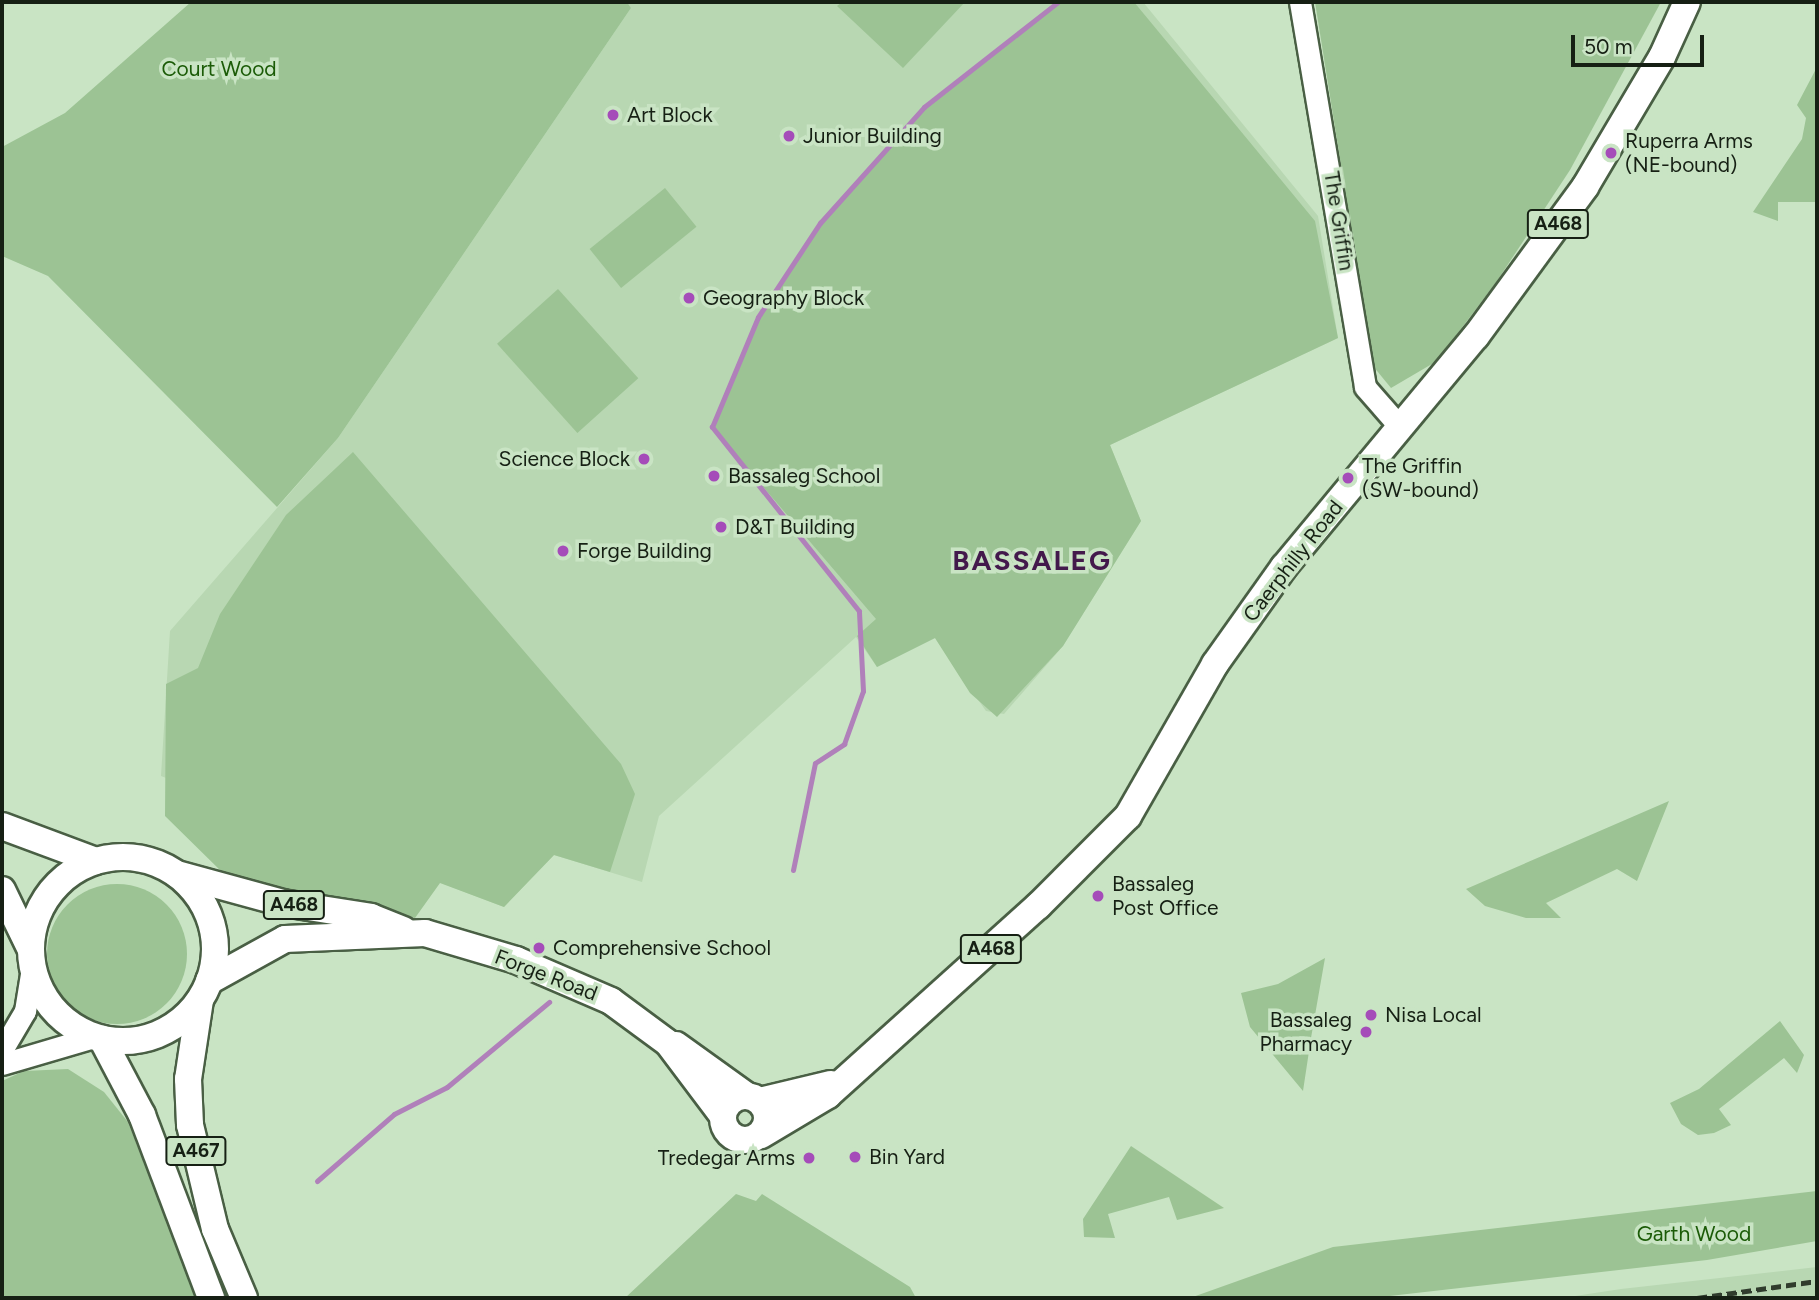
<!DOCTYPE html>
<html>
<head>
<meta charset="utf-8">
<style>
  body { margin:0 }
  #map { position:relative; width:1819px; height:1300px; overflow:hidden; background:#c9e4c4; font-family:Figtree,sans-serif }
  div>[style] { position:absolute }
  .built>* { inset:0; background:#b8d7b2 }
  .green>* { inset:0; background:#9cc394; transform-origin:0 0 }
  .round { border-radius:50% }
  .stream>* { height:5px; margin:-2.5px; padding:0 2.5px; transform-origin:2.5px; border-radius:2.5px; background:#b080ba }
  .roads { filter:drop-shadow(2px 0 #495f44) drop-shadow(-2px 0 #495f44) drop-shadow(0 2px #495f44) drop-shadow(0 -2px #495f44) }
  .tertiary>* { height:21px; margin:-10.5px; padding:0 10.5px; transform-origin:10.5px; border-radius:10.5px; background:#fff }
  .primary>* { height:26px; margin:-13px; padding:0 13px; transform-origin:13px; border-radius:13px; background:#fff }
  .primary>.ring { margin:-13px; padding:0; box-sizing:content-box; background:none; border:26px solid #fff; border-radius:50% }
  .rail>* { height:5px; margin-top:-2.5px; transform-origin:0; background:repeating-linear-gradient(90deg,#303c2d 0 10px,transparent 0 15px) }
  .dots>* { width:19px; height:19px; translate:-50% -50%; box-sizing:border-box; border:4px solid #c9e4c4; border-radius:50% }
  span { translate:-50% -50%; white-space:nowrap; text-align:center; line-height:1.15; -webkit-text-stroke:7px #c9e4c4; paint-order:stroke }
  .shield-label span { padding:2px 5px; background:#c9e4c4; border:2px solid; border-radius:5px; -webkit-text-stroke-width:0 }
  .shield-label { font-size:19px; color:#162014; font-weight:700 }
  .park-label { font-size:21px; color:#1b5b07 }
  .poi-label { font-size:21px; color:#162014 }
  .left { translate:0 -50%; text-align:left }
  .right { translate:-100% -50%; text-align:right }
  .street-label { font-size:21px; color:#162014 }
  .district-label { font-size:28px; color:#43194c; font-weight:700; letter-spacing:2px }
  .frame { position:absolute; inset:0; border:4px solid #162014; pointer-events:none }
  .scale { position:absolute; left:1571px; top:35px; width:133px; height:32px; box-sizing:border-box; border:4px solid #162014; border-top:0; padding-left:9px; font-size:21px; line-height:24px; white-space:nowrap; color:#162014; -webkit-text-stroke:5px #c9e4c4; paint-order:stroke }
</style>
</head>
<body>
<div id="map">
  <div class="built">
    <i style="clip-path:polygon(627px 2px,1143px 2px,1318px 216px,1338px 338px,1110px 445px,1141px 521px,1063px 646px,1004px 714px,986px 711px,935px 638px,877px 667px,856px 637px,659px 816px,642px 882px,554px 855px,504px 907px,161px 776px,170px 631px,338px 438px,631px 8px)"></i>
    <i style="clip-path:polygon(1817px 1267px,1817px 1298px,1562px 1298px,1621px 1289px)"></i>
  </div>
  <div class="green">
    <i style="clip-path:polygon(191px 2px,627px 2px,631px 8px,338px 438px,277px 507px,48px 276px,2px 256px,2px 147px,65px 113px)"></i>
    <i style="clip-path:polygon(842px 2px,965px 2px,903px 68px,837px 6px)"></i>
    <i style="clip-path:polygon(1058px 2px,1134px 2px,1315px 221px,1338px 338px,1110px 445px,1141px 521px,1063px 646px,997px 717px,970px 693px,935px 638px,877px 667px,857px 636px,876px 619px,712px 427px,758px 317px,820px 223px,924px 107px)"></i>
    <i style="clip-path:polygon(1315px 2px,1661px 2px,1570px 170px,1497px 281px,1437px 361px,1391px 388px,1373px 366px)"></i>
    <i style="clip-path:polygon(1817px 67px,1817px 202px,1778px 202px,1778px 221px,1753px 212px,1802px 139px,1806px 118px,1797px 105px)"></i>
    <i style="left:665px;top:188px;width:50px;height:97px;rotate:51deg"></i>
    <i style="left:558px;top:289px;width:120px;height:82px;rotate:48deg"></i>
    <i style="clip-path:polygon(353px 452px,621px 764px,635px 794px,610px 872px,554px 855px,504px 907px,440px 883px,415px 918px,225px 875px,165px 816px,166px 684px,198px 668px,220px 614px,286px 515px)"></i>
    <i style="clip-path:polygon(1669px 801px,1637px 881px,1617px 869px,1546px 903px,1561px 918px,1526px 918px,1485px 906px,1466px 889px)"></i>
    <i class="round" style="left:47px;top:884px;width:140px;height:140px"></i>
    <i style="clip-path:polygon(1325px 958px,1311px 1038px,1303px 1091px,1250px 1027px,1241px 993px,1278px 984px)"></i>
    <i style="clip-path:polygon(1780px 1021px,1804px 1055px,1797px 1073px,1784px 1058px,1719px 1109px,1731px 1125px,1714px 1133px,1698px 1135px,1681px 1124px,1670px 1103px,1699px 1089px)"></i>
    <i style="clip-path:polygon(68px 1069px,104px 1092px,128px 1122px,197px 1298px,2px 1298px,2px 1081px,24px 1071px)"></i>
    <i style="clip-path:polygon(1131px 1146px,1224px 1208px,1177px 1220px,1169px 1197px,1108px 1214px,1115px 1238px,1084px 1237px,1083px 1219px)"></i>
    <i style="clip-path:polygon(1817px 1191px,1817px 1241px,1707px 1260px,1372px 1298px,1190px 1298px,1333px 1247px)"></i>
    <i style="clip-path:polygon(736px 1194px,756px 1201px,762px 1194px,910px 1287px,916px 1298px,625px 1298px)"></i>
  </div>
  <div class="stream">
    <i style="left:793px;top:870px;width:109px;rotate:-78.4deg"></i>
    <i style="left:815px;top:763px;width:35px;rotate:-33deg"></i>
    <i style="left:844px;top:744px;width:56px;rotate:-70.3deg"></i>
    <i style="left:863px;top:691px;width:80px;rotate:-92.9deg"></i>
    <i style="left:859px;top:611px;width:236px;rotate:-128.6deg"></i>
    <i style="left:712px;top:427px;width:119px;rotate:-67.3deg"></i>
    <i style="left:758px;top:317px;width:113px;rotate:-56.6deg"></i>
    <i style="left:820px;top:223px;width:156px;rotate:-48.1deg"></i>
    <i style="left:924px;top:107px;width:170px;rotate:-38.1deg"></i>
    <i style="left:317px;top:1181px;width:102px;rotate:-41deg"></i>
    <i style="left:394px;top:1114px;width:59px;rotate:-27deg"></i>
    <i style="left:447px;top:1087px;width:133px;rotate:-39.8deg"></i>
  </div>
  <div class="roads">
    <div class="tertiary">
      <i style="left:1300px;top:2px;width:390px;rotate:80.4deg"></i>
      <i style="left:1365px;top:387px;width:53px;rotate:48.8deg"></i>
      <i style="left:2px;top:1050px;width:45px;rotate:-59.5deg"></i>
      <i style="left:25px;top:1011px;width:44px;rotate:-80.8deg"></i>
      <i style="left:2px;top:1064px;width:96px;rotate:-16.4deg"></i>
    </div>
    <div class="primary">
      <i style="left:2px;top:826px;width:100px;rotate:20.4deg"></i>
      <i class="ring" style="left:31px;top:857px;width:158px;height:158px"></i>
      <i style="left:177px;top:874px;width:110px;rotate:15.3deg"></i>
      <i style="left:283px;top:903px;width:89px;rotate:9deg"></i>
      <i style="left:371px;top:917px;width:35px;rotate:22deg"></i>
      <i style="left:2px;top:890px;width:64px;rotate:64.2deg"></i>
      <i style="left:209px;top:981px;width:87px;rotate:-28.9deg"></i>
      <i style="left:285px;top:939px;width:140px;rotate:-2.5deg"></i>
      <i style="left:425px;top:933px;width:95px;rotate:16.5deg"></i>
      <i style="left:516px;top:960px;width:103px;rotate:23.3deg"></i>
      <i style="left:611px;top:1001px;width:71px;rotate:36.4deg"></i>
      <i style="left:668px;top:1043px;width:91px;rotate:53deg"></i>
      <i style="left:200px;top:1000px;width:80px;rotate:98.6deg"></i>
      <i style="left:188px;top:1079px;width:46px;rotate:87.5deg"></i>
      <i style="left:190px;top:1125px;width:107px;rotate:76.5deg"></i>
      <i style="left:215px;top:1229px;width:75px;rotate:67.2deg"></i>
      <i style="left:102px;top:1039px;width:86px;rotate:62.2deg"></i>
      <i style="left:142px;top:1115px;width:196px;rotate:69.3deg"></i>
      <i style="left:676px;top:1045px;width:87px;rotate:35.7deg"></i>
      <i class="ring" style="left:723px;top:1096px;width:18px;height:18px"></i>
      <i style="left:760px;top:1101px;width:73px;rotate:-13.5deg"></i>
      <i style="left:761px;top:1135px;width:78px;rotate:-30.8deg"></i>
      <i style="left:828px;top:1095px;width:283px;rotate:-42deg"></i>
      <i style="left:1038px;top:906px;width:127px;rotate:-45deg"></i>
      <i style="left:1128px;top:816px;width:175px;rotate:-60.2deg"></i>
      <i style="left:1215px;top:664px;width:119px;rotate:-54.6deg"></i>
      <i style="left:1284px;top:567px;width:300px;rotate:-50.3deg"></i>
      <i style="left:1476px;top:336px;width:185px;rotate:-53.8deg"></i>
      <i style="left:1585px;top:187px;width:151px;rotate:-59.4deg"></i>
      <i style="left:1662px;top:57px;width:60px;rotate:-65.6deg"></i>
    </div>
  </div>
  <div class="rail">
    <i style="left:1697px;top:1298px;width:121px;rotate:-8.1deg"></i>
  </div>
  <div class="dots">
    <i style="left:613px;top:115px;background:#a54cb9"></i>
    <i style="left:789px;top:136px;background:#a54cb9"></i>
    <i style="left:1611px;top:153px;background:#a54cb9"></i>
    <i style="left:689px;top:298px;background:#a54cb9"></i>
    <i style="left:644px;top:459px;background:#a54cb9"></i>
    <i style="left:714px;top:476px;background:#a54cb9"></i>
    <i style="left:1348px;top:478px;background:#a54cb9"></i>
    <i style="left:721px;top:527px;background:#a54cb9"></i>
    <i style="left:563px;top:551px;background:#a54cb9"></i>
    <i style="left:1098px;top:896px;background:#a54cb9"></i>
    <i style="left:539px;top:948px;background:#a54cb9"></i>
    <i style="left:1371px;top:1015px;background:#a54cb9"></i>
    <i style="left:1366px;top:1032px;background:#a54cb9"></i>
    <i style="left:855px;top:1157px;background:#a54cb9"></i>
    <i style="left:809px;top:1158px;background:#a54cb9"></i>
  </div>
  <div class="shield-label">
    <span style="left:1558px;top:224px">A468</span>
    <span style="left:294px;top:905px">A468</span>
    <span style="left:991px;top:949px">A468</span>
    <span style="left:196px;top:1151px">A467</span>
  </div>
  <div class="park-label">
    <span style="left:219px;top:69px">Court Wood</span>
    <span style="left:1694px;top:1234px">Garth Wood</span>
  </div>
  <div class="poi-label">
    <span class="left" style="left:627px;top:115px">Art Block</span>
    <span class="left" style="left:803px;top:136px">Junior Building</span>
    <span class="left" style="left:1625px;top:153px">Ruperra Arms<br>(NE-bound)</span>
    <span class="left" style="left:703px;top:298px">Geography Block</span>
    <span class="right" style="left:630px;top:459px">Science Block</span>
    <span class="left" style="left:1362px;top:478px">The Griffin<br>(SW-bound)</span>
    <span class="left" style="left:728px;top:476px">Bassaleg School</span>
    <span class="left" style="left:735px;top:527px">D&amp;T Building</span>
    <span class="left" style="left:577px;top:551px">Forge Building</span>
    <span class="left" style="left:1112px;top:896px">Bassaleg<br>Post Office</span>
    <span class="left" style="left:553px;top:948px">Comprehensive School</span>
    <span class="left" style="left:1385px;top:1015px">Nisa Local</span>
    <span class="right" style="left:1352px;top:1032px">Bassaleg<br>Pharmacy</span>
    <span class="left" style="left:869px;top:1157px">Bin Yard</span>
    <span class="right" style="left:795px;top:1158px">Tredegar Arms</span>
  </div>
  <div class="street-label">
    <span style="left:1339px;top:221px;rotate:81deg">The Griffin</span>
    <span style="left:1293px;top:561px;rotate:-52deg">Caerphilly Road</span>
    <span style="left:546px;top:975px;rotate:21deg">Forge Road</span>
  </div>
  <div class="district-label">
    <span style="left:1032px;top:560px">BASSALEG</span>
  </div>
  <div class="frame"></div>
  <div class="scale">50 m</div>
</div>
</body>
</html>
